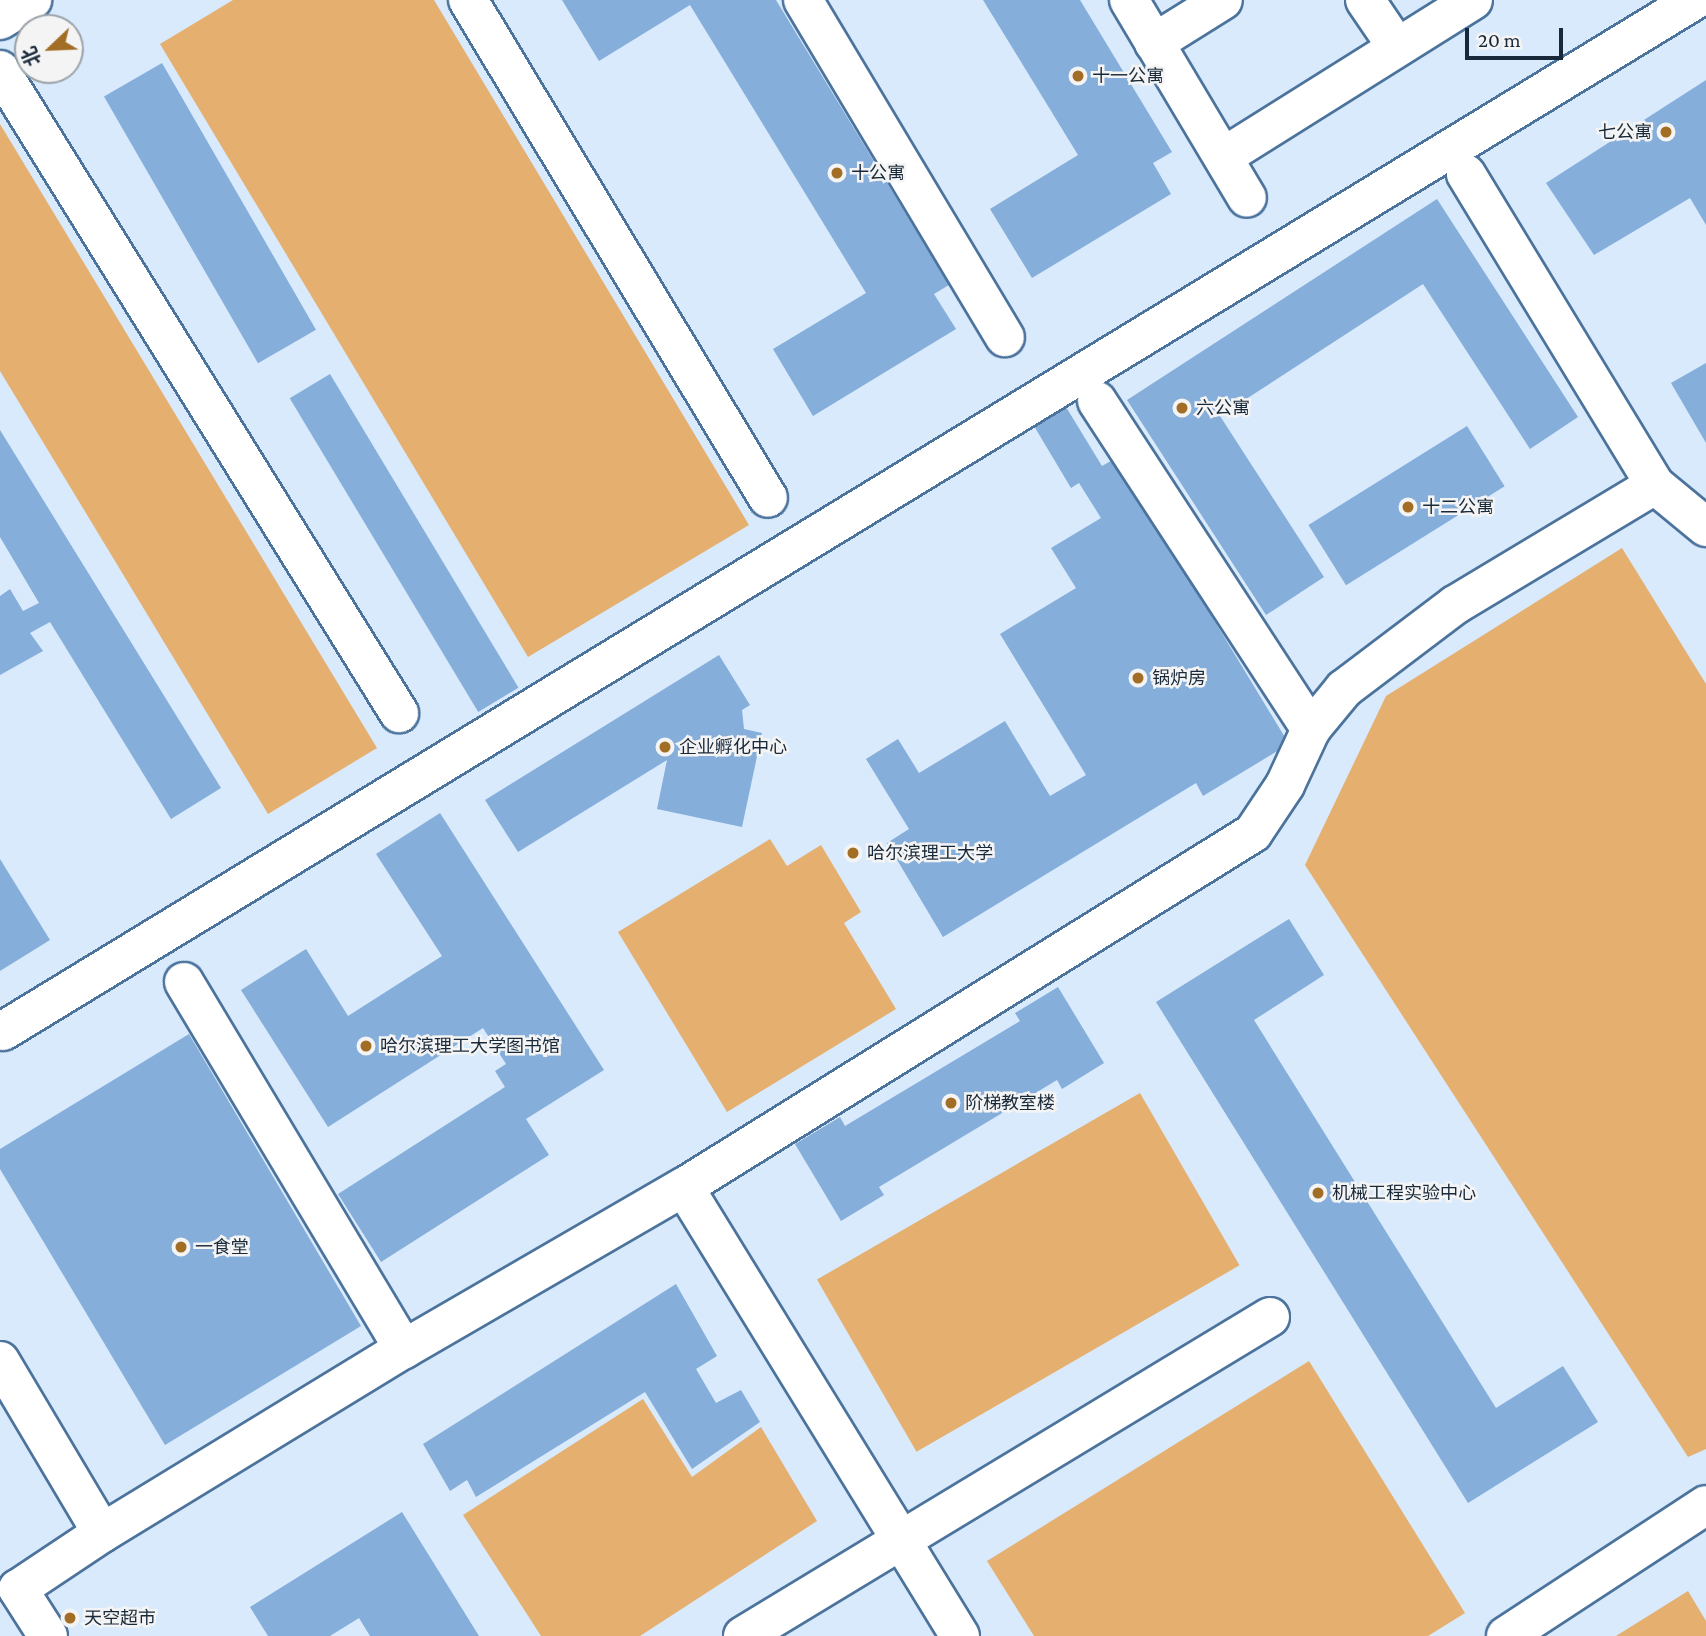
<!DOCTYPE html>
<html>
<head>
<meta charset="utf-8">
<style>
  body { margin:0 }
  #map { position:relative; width:1706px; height:1636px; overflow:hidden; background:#d8eafc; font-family:"Crimson Pro","Noto Sans SC",serif }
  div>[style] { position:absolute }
  .green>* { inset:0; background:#e5af6f; transform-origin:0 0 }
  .building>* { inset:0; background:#85aeda; transform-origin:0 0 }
  .roads { filter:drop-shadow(2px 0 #4c739c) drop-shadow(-2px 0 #4c739c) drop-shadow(0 2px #4c739c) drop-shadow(0 -2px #4c739c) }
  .minor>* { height:38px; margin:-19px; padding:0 19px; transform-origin:19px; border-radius:19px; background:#fff }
  .dots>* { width:19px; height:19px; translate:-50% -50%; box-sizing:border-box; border:4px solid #f4f4f4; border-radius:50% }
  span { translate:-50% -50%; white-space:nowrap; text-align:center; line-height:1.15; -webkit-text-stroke:5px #f4f4f4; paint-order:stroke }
  .poi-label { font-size:18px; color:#18293a }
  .left { translate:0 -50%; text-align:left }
  .right { translate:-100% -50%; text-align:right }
  .north { position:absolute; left:14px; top:14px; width:70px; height:70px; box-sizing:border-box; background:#f4f4f4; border:2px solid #9ca3aa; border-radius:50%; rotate:247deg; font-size:19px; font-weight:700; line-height:28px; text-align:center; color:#18293a }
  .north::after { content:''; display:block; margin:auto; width:24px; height:32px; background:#a26d25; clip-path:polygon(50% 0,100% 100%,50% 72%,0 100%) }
  .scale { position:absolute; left:1465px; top:28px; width:98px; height:32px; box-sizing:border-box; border:4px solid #18293a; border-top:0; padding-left:9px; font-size:21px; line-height:24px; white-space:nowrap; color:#18293a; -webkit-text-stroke:5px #f4f4f4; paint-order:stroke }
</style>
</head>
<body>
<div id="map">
  <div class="green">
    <i style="clip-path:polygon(233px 0,434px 0,749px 525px,528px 657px,160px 44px)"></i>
    <i style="clip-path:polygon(0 124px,377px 748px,268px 814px,0 371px)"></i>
    <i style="clip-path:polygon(1622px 548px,1706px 684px,1706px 1449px,1688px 1457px,1305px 865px,1386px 696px)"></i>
    <i style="clip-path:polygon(770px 839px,787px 866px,821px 845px,861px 912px,844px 923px,896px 1009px,727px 1112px,618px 932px)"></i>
    <i style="left:1140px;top:1093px;width:199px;height:373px;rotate:60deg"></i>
    <i style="clip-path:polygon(1309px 1361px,1465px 1613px,1428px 1636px,1034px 1636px,987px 1561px)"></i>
    <i style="clip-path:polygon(643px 1399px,692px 1477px,761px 1427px,817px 1521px,640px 1636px,541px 1636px,463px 1515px)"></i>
    <i style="clip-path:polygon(1688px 1591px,1706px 1621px,1706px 1636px,1616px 1636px)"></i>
  </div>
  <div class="building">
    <i style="clip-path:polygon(562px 0,776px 0,949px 285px,934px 294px,956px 329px,813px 416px,773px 349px,866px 293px,690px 5px,599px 61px)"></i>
    <i style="clip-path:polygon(983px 0,1080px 0,1172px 152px,1153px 163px,1171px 194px,1032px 278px,990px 209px,1078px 155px)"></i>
    <i style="left:162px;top:63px;width:308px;height:67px;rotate:60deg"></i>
    <i style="clip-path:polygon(1706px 80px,1706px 225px,1690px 198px,1594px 255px,1546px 183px)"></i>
    <i style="clip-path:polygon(1437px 199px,1578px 417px,1530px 449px,1423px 284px,1220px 416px,1324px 577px,1266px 615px,1127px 400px)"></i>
    <i style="clip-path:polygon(1706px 363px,1706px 443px,1671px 383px)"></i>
    <i style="left:330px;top:374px;width:366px;height:47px;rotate:59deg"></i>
    <i style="clip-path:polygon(1066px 407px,1102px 466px,1116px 458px,1289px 744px,1203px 796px,1196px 783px,943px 937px,887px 843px,909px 829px,866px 759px,898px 739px,919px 773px,1005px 721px,1050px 796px,1086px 775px,1000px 634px,1076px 588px,1051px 548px,1101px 518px,1079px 483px,1071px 488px,1034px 426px)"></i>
    <i style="left:1467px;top:426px;width:71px;height:187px;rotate:58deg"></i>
    <i style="clip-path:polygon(0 430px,221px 788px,171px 819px,50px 622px,30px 633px,43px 651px,0 675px,0 596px,10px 589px,23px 611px,39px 603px,0 537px)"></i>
    <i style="clip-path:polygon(719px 655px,750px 705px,742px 710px,744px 729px,762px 733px,742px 827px,657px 809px,667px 760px,518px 852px,485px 800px)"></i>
    <i style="clip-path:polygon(440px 813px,604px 1070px,526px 1119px,549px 1155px,381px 1262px,338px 1194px,505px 1087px,495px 1071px,506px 1064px,483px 1028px,328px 1127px,241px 990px,306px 949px,348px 1016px,442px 956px,376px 854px)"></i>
    <i style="clip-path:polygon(0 859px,50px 940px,0 971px)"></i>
    <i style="clip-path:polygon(1289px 919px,1324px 975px,1254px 1020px,1496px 1408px,1563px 1366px,1598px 1422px,1468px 1503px,1156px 1002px)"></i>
    <i style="clip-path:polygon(1058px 987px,1104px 1063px,1062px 1089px,1057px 1080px,879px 1187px,884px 1195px,841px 1221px,795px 1144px,840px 1117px,845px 1126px,1020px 1021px,1015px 1013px)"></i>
    <i style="clip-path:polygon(189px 1034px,361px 1326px,165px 1445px,0 1169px,0 1149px)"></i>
    <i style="clip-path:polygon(676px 1284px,717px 1356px,696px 1369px,716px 1403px,741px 1390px,760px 1422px,692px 1469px,645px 1392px,476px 1497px,467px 1480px,450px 1491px,423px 1444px)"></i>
    <i style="clip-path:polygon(402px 1512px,479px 1636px,370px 1636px,359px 1618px,330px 1636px,268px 1636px,250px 1607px)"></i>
  </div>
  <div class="roads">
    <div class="minor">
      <i style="left:468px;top:0;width:581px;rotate:58.93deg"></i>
      <i style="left:803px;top:0;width:393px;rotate:59.1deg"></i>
      <i style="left:1129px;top:0;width:230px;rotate:59.2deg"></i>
      <i style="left:1365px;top:0;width:57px;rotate:55.8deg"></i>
      <i style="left:0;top:20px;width:38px;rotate:-32deg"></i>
      <i style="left:1154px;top:43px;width:81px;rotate:-31.9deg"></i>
      <i style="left:0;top:70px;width:757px;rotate:58.18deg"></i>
      <i style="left:1223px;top:157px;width:295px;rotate:-32.1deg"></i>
      <i style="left:1097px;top:401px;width:392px;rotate:56.9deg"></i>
      <i style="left:1655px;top:485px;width:66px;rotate:39.5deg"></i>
      <i style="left:184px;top:982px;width:428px;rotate:59.1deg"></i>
      <i style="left:3px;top:1031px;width:1981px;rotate:-31.36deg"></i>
      <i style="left:684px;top:1187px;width:527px;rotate:58.42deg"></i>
      <i style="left:0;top:1361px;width:200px;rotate:59.3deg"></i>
      <i style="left:102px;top:1533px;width:354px;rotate:-31.4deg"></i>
      <i style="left:404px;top:1349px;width:323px;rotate:-30.1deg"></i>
      <i style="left:684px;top:1187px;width:670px;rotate:-31.89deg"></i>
      <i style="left:1253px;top:833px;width:58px;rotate:-56.3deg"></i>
      <i style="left:1285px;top:785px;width:62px;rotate:-65.1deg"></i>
      <i style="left:1311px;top:729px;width:52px;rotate:-50.5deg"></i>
      <i style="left:1344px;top:689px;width:139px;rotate:-37.1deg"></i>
      <i style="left:1455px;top:605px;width:233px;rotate:-31deg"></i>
      <i style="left:1655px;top:485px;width:364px;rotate:-121.3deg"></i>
      <i style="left:48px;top:1636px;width:56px;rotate:-122.6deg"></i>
      <i style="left:18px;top:1589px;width:101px;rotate:-33.7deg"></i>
      <i style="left:743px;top:1636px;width:616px;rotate:-31.19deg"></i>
      <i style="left:1506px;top:1636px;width:239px;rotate:-33.2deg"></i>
    </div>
  </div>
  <div class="dots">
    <i style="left:1078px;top:76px;background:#a26d25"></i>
    <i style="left:1666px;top:132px;background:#a26d25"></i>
    <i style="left:837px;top:173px;background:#a26d25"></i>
    <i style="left:1182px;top:408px;background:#a26d25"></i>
    <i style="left:1408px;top:507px;background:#a26d25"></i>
    <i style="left:1138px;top:678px;background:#a26d25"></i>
    <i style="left:665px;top:747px;background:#a26d25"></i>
    <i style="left:853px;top:853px;background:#a26d25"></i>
    <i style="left:366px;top:1046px;background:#a26d25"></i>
    <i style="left:951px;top:1103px;background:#a26d25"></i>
    <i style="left:1318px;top:1193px;background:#a26d25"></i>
    <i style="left:181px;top:1247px;background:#a26d25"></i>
    <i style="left:70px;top:1618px;background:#a26d25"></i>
  </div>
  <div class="poi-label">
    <span class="left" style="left:1092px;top:76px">十一公寓</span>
    <span class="right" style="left:1652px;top:132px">七公寓</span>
    <span class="left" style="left:851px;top:173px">十公寓</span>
    <span class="left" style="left:1196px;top:408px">六公寓</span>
    <span class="left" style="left:1422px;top:507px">十二公寓</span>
    <span class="left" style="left:1152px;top:678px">锅炉房</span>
    <span class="left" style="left:679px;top:747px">企业孵化中心</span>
    <span class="left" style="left:867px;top:853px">哈尔滨理工大学</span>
    <span class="left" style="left:380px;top:1046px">哈尔滨理工大学图书馆</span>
    <span class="left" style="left:965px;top:1103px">阶梯教室楼</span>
    <span class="left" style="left:1332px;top:1193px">机械工程实验中心</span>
    <span class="left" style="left:195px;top:1247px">一食堂</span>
    <span class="left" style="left:84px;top:1618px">天空超市</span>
  </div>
  <div class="north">北</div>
  <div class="scale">20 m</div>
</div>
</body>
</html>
